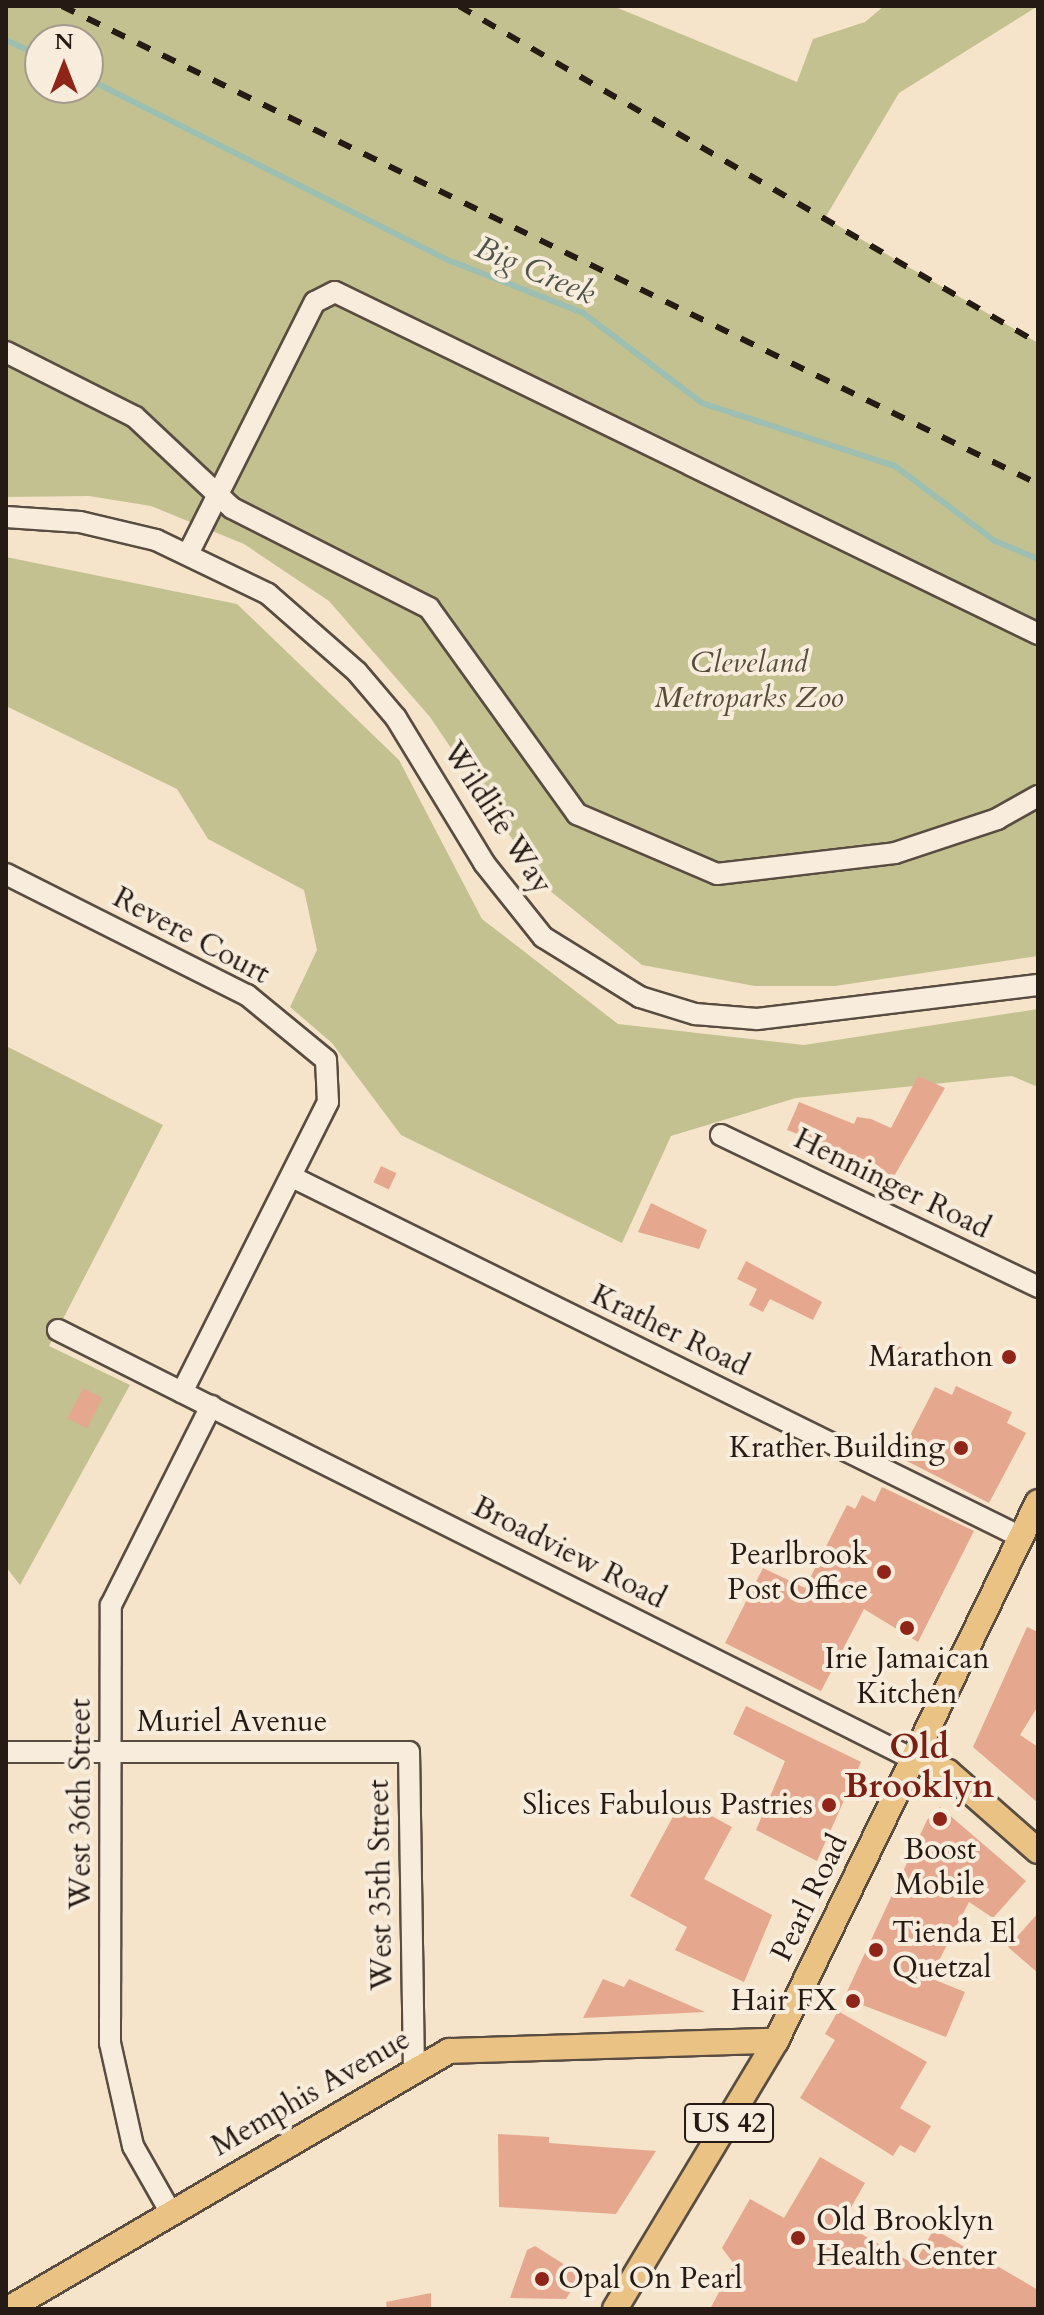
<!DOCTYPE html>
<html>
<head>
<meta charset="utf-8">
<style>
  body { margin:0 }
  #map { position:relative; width:1044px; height:2315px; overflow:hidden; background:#f5e4c9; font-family:Cardo,serif }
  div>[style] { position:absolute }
  .green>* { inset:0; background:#c4c191 }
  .stream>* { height:6px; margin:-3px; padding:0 3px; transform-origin:3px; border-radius:3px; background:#9dbfb1 }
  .building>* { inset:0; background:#e5a78e; transform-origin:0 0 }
  .roads { filter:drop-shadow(2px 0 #594c41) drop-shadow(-2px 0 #594c41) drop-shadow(0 2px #594c41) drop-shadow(0 -2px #594c41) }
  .minor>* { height:20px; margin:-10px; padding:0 10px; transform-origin:10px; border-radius:10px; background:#f8eddc }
  .major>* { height:24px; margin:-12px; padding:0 12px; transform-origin:12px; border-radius:12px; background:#eac284 }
  .rail>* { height:6px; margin-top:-3px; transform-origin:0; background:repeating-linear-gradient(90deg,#251a14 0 14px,transparent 0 28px) }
  .dots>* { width:22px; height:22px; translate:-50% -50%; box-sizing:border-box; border:4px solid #f8eddc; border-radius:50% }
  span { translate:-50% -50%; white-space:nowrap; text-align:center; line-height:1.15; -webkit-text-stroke:8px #f8eddc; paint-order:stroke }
  .shield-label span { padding:2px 6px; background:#f8eddc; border:2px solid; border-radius:6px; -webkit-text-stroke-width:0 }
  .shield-label { font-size:28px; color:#251a14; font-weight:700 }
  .park-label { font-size:30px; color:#554c3a; font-style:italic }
  .street-label { font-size:30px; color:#251a14 }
  .poi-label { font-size:30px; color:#251a14 }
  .right { translate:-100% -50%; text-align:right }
  .left { translate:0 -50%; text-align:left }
  .water-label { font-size:32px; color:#4f544b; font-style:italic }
  .quarter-label { font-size:34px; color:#7a1f14; font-weight:700 }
  .frame { position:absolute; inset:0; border:8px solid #251a14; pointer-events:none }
  .north { position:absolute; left:24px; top:24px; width:80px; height:80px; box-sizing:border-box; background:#f8eddc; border:2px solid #a4998c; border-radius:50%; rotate:0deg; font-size:22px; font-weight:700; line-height:32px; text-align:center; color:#251a14 }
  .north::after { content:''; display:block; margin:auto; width:28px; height:36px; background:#8f2418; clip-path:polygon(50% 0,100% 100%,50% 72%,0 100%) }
</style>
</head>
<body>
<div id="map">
  <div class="green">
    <i style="clip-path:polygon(evenodd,6px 6px,613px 6px,797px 82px,813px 39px,865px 22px,884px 6px,1038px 6px,899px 93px,825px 218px,1038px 343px,1038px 956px,835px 986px,755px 986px,642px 965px,544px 886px,430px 717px,329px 601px,244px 544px,151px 506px,89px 496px,6px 497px,6px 6px,40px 40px,88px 40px,88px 88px,40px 88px,40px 40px)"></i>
    <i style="clip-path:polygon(6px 557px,237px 604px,399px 760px,482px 919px,618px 1024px,804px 1045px,1038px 1009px,1038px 1087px,1012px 1076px,796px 1098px,671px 1136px,622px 1243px,401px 1135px,332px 1043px,290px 1007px,317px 950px,304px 890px,208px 839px,177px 789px,6px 706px)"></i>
    <i style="clip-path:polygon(6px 1046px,163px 1125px,49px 1346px,130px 1385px,20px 1585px,6px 1567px)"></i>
  </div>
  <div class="stream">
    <i style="left:6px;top:40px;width:38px;rotate:25deg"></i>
    <i style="left:88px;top:79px;width:403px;rotate:26.7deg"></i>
    <i style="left:448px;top:260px;width:145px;rotate:21.4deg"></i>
    <i style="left:583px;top:313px;width:149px;rotate:37.1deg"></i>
    <i style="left:702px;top:403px;width:203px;rotate:18.1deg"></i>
    <i style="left:895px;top:466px;width:125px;rotate:36.9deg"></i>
    <i style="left:995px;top:541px;width:47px;rotate:22.7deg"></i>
  </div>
  <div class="building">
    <i style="clip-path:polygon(918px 1076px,945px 1088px,893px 1178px,876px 1164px,787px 1130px,799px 1102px,854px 1124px,857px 1117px,871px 1119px,891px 1128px)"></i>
    <i style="left:381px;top:1166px;width:17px;height:18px;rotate:25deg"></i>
    <i style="clip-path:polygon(651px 1203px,707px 1230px,699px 1249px,638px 1232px)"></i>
    <i style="clip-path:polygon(746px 1261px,822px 1302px,813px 1320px,770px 1299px,763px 1312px,749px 1305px,757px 1289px,737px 1279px)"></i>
    <i style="left:893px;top:1343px;width:15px;height:16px;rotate:28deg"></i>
    <i style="clip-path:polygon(956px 1386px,1012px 1412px,1007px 1423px,1026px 1433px,989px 1503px,899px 1457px,935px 1387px,952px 1395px)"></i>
    <i style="left:83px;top:1388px;width:22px;height:34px;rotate:27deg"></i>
    <i style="clip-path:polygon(882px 1487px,974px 1531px,918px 1642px,864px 1609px,821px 1691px,725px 1643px,763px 1568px,805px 1588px,847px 1505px,855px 1509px,862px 1495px,875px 1502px)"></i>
    <i style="clip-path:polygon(1027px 1627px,1038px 1632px,1038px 1706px,1020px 1735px,1038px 1747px,1038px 1803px,973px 1747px)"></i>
    <i style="clip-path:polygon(746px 1706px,861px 1762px,817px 1861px,756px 1830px,785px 1761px,733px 1734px)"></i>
    <i style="clip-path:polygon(682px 1800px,732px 1827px,704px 1879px,772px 1915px,744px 1982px,675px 1950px,687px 1927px,630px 1896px)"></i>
    <i style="clip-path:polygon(940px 1807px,1026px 1881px,993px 1918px,969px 1902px,930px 1978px,965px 1992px,946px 2037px,844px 1998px,927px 1820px)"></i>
    <i style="clip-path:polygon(1038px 1913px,1038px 1973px,1008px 1947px)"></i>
    <i style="clip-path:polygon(603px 1979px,624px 1987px,629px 1979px,705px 2012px,583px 2018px)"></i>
    <i style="clip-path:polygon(838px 2011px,927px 2062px,900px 2108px,931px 2126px,915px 2153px,900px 2145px,893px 2156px,800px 2098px,835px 2040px,825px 2034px)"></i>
    <i style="clip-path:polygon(498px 2134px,549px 2137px,549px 2143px,656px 2151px,616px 2214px,499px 2207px)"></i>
    <i style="clip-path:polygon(820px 2157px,865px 2183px,842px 2223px,914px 2264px,934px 2229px,1038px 2290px,1038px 2309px,710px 2309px,734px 2264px,722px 2248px,750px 2199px,784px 2218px)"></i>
    <i style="clip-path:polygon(535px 2246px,581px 2275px,566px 2299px,510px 2298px,527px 2250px)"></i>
    <i style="clip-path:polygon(431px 2293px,431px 2309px,387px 2309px,386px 2302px)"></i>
  </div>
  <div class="roads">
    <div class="minor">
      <i style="left:6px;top:352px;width:144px;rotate:26.7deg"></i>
      <i style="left:135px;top:417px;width:133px;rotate:43.2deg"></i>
      <i style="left:232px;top:508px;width:221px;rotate:26.9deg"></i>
      <i style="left:429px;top:608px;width:254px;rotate:54.3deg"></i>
      <i style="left:577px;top:814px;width:152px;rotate:23.2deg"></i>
      <i style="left:717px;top:874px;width:179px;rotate:-6.7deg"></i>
      <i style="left:895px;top:853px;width:108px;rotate:-18.4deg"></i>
      <i style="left:997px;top:819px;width:47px;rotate:-29.3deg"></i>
      <i style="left:6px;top:517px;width:74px;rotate:3.9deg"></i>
      <i style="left:80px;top:522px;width:78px;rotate:13.3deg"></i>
      <i style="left:156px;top:540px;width:124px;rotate:25.7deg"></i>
      <i style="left:268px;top:594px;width:118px;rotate:41.2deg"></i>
      <i style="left:357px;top:672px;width:60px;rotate:49.7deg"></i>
      <i style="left:396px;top:718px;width:170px;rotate:58.7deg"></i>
      <i style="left:484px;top:863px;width:95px;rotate:51.4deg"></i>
      <i style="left:543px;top:937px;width:114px;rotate:31.7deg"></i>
      <i style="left:640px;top:997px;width:58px;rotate:17.2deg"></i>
      <i style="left:695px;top:1014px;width:62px;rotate:4.6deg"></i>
      <i style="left:757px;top:1019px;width:283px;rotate:-6.9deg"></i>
      <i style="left:189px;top:552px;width:280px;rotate:-63.3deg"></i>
      <i style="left:315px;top:302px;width:22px;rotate:-27deg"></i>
      <i style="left:335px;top:292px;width:782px;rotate:25.94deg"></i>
      <i style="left:6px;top:874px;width:270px;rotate:26.7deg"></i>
      <i style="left:247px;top:995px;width:102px;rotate:39.4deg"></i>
      <i style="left:326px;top:1060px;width:42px;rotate:87.3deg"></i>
      <i style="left:328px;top:1102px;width:325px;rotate:116.7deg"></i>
      <i style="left:721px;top:1135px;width:352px;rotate:25.6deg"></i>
      <i style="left:292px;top:1177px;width:813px;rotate:26.28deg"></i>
      <i style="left:58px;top:1330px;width:957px;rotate:26.65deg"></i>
      <i style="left:6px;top:1752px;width:403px"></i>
      <i style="left:409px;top:1752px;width:314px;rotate:89.1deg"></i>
      <i style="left:171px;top:2213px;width:77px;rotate:-119.6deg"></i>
      <i style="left:133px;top:2146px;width:106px;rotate:-102.6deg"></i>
      <i style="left:110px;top:2043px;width:438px;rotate:-89.9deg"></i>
      <i style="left:111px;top:1605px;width:223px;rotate:-63.3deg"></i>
    </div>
    <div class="major">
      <i style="left:913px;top:1759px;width:37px;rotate:20deg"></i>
      <i style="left:948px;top:1772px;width:120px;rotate:41.3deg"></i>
      <i style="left:8px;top:2309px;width:511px;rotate:-30.33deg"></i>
      <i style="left:449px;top:2051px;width:327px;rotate:-1.8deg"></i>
      <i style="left:615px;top:2309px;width:313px;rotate:-59deg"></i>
      <i style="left:776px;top:2041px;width:599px;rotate:-64.08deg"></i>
    </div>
  </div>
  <div class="rail">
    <i style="left:62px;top:6px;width:1087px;rotate:26.09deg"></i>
    <i style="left:459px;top:6px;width:670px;rotate:30.2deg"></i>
  </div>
  <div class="dots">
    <i style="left:1009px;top:1357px;background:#8f2418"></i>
    <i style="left:961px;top:1448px;background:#8f2418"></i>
    <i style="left:884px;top:1572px;background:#8f2418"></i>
    <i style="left:907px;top:1628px;background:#8f2418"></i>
    <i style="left:829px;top:1805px;background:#8f2418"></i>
    <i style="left:940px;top:1819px;background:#8f2418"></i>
    <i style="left:876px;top:1950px;background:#8f2418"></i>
    <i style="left:853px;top:2001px;background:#8f2418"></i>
    <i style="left:798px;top:2238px;background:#8f2418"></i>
    <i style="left:542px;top:2279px;background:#8f2418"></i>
  </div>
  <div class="shield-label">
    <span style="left:729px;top:2123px">US 42</span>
  </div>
  <div class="park-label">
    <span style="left:749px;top:680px">Cleveland<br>Metroparks Zoo</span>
  </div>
  <div class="street-label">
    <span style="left:497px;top:818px;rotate:57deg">Wildlife Way</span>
    <span style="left:191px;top:936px;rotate:28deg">Revere Court</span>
    <span style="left:892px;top:1184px;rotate:26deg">Henninger Road</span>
    <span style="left:670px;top:1331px;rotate:26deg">Krather Road</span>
    <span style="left:569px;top:1553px;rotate:27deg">Broadview Road</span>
    <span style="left:232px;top:1722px">Muriel Avenue</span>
    <span style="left:81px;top:1804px;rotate:-90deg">West 36th Street</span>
    <span style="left:381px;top:1885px;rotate:-91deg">West 35th Street</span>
    <span style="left:810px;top:1898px;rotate:-64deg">Pearl Road</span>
    <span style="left:311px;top:2093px;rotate:-30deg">Memphis Avenue</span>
  </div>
  <div class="poi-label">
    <span class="right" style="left:993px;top:1357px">Marathon</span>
    <span class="right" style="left:945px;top:1448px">Krather Building</span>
    <span class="right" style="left:868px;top:1572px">Pearlbrook<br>Post Office</span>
    <span style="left:907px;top:1676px">Irie Jamaican<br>Kitchen</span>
    <span class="right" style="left:813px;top:1805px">Slices Fabulous Pastries</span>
    <span style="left:940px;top:1867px">Boost<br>Mobile</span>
    <span class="left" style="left:892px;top:1950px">Tienda El<br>Quetzal</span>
    <span class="right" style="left:837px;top:2001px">Hair FX</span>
    <span class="left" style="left:816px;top:2238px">Old Brooklyn<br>Health Center</span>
    <span class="left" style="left:558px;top:2279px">Opal On Pearl</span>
  </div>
  <div class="water-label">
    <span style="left:535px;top:271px;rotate:23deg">Big Creek</span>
  </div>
  <div class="quarter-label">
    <span style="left:919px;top:1767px">Old<br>Brooklyn</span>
  </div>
  <div class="frame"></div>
  <div class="north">N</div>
</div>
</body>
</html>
